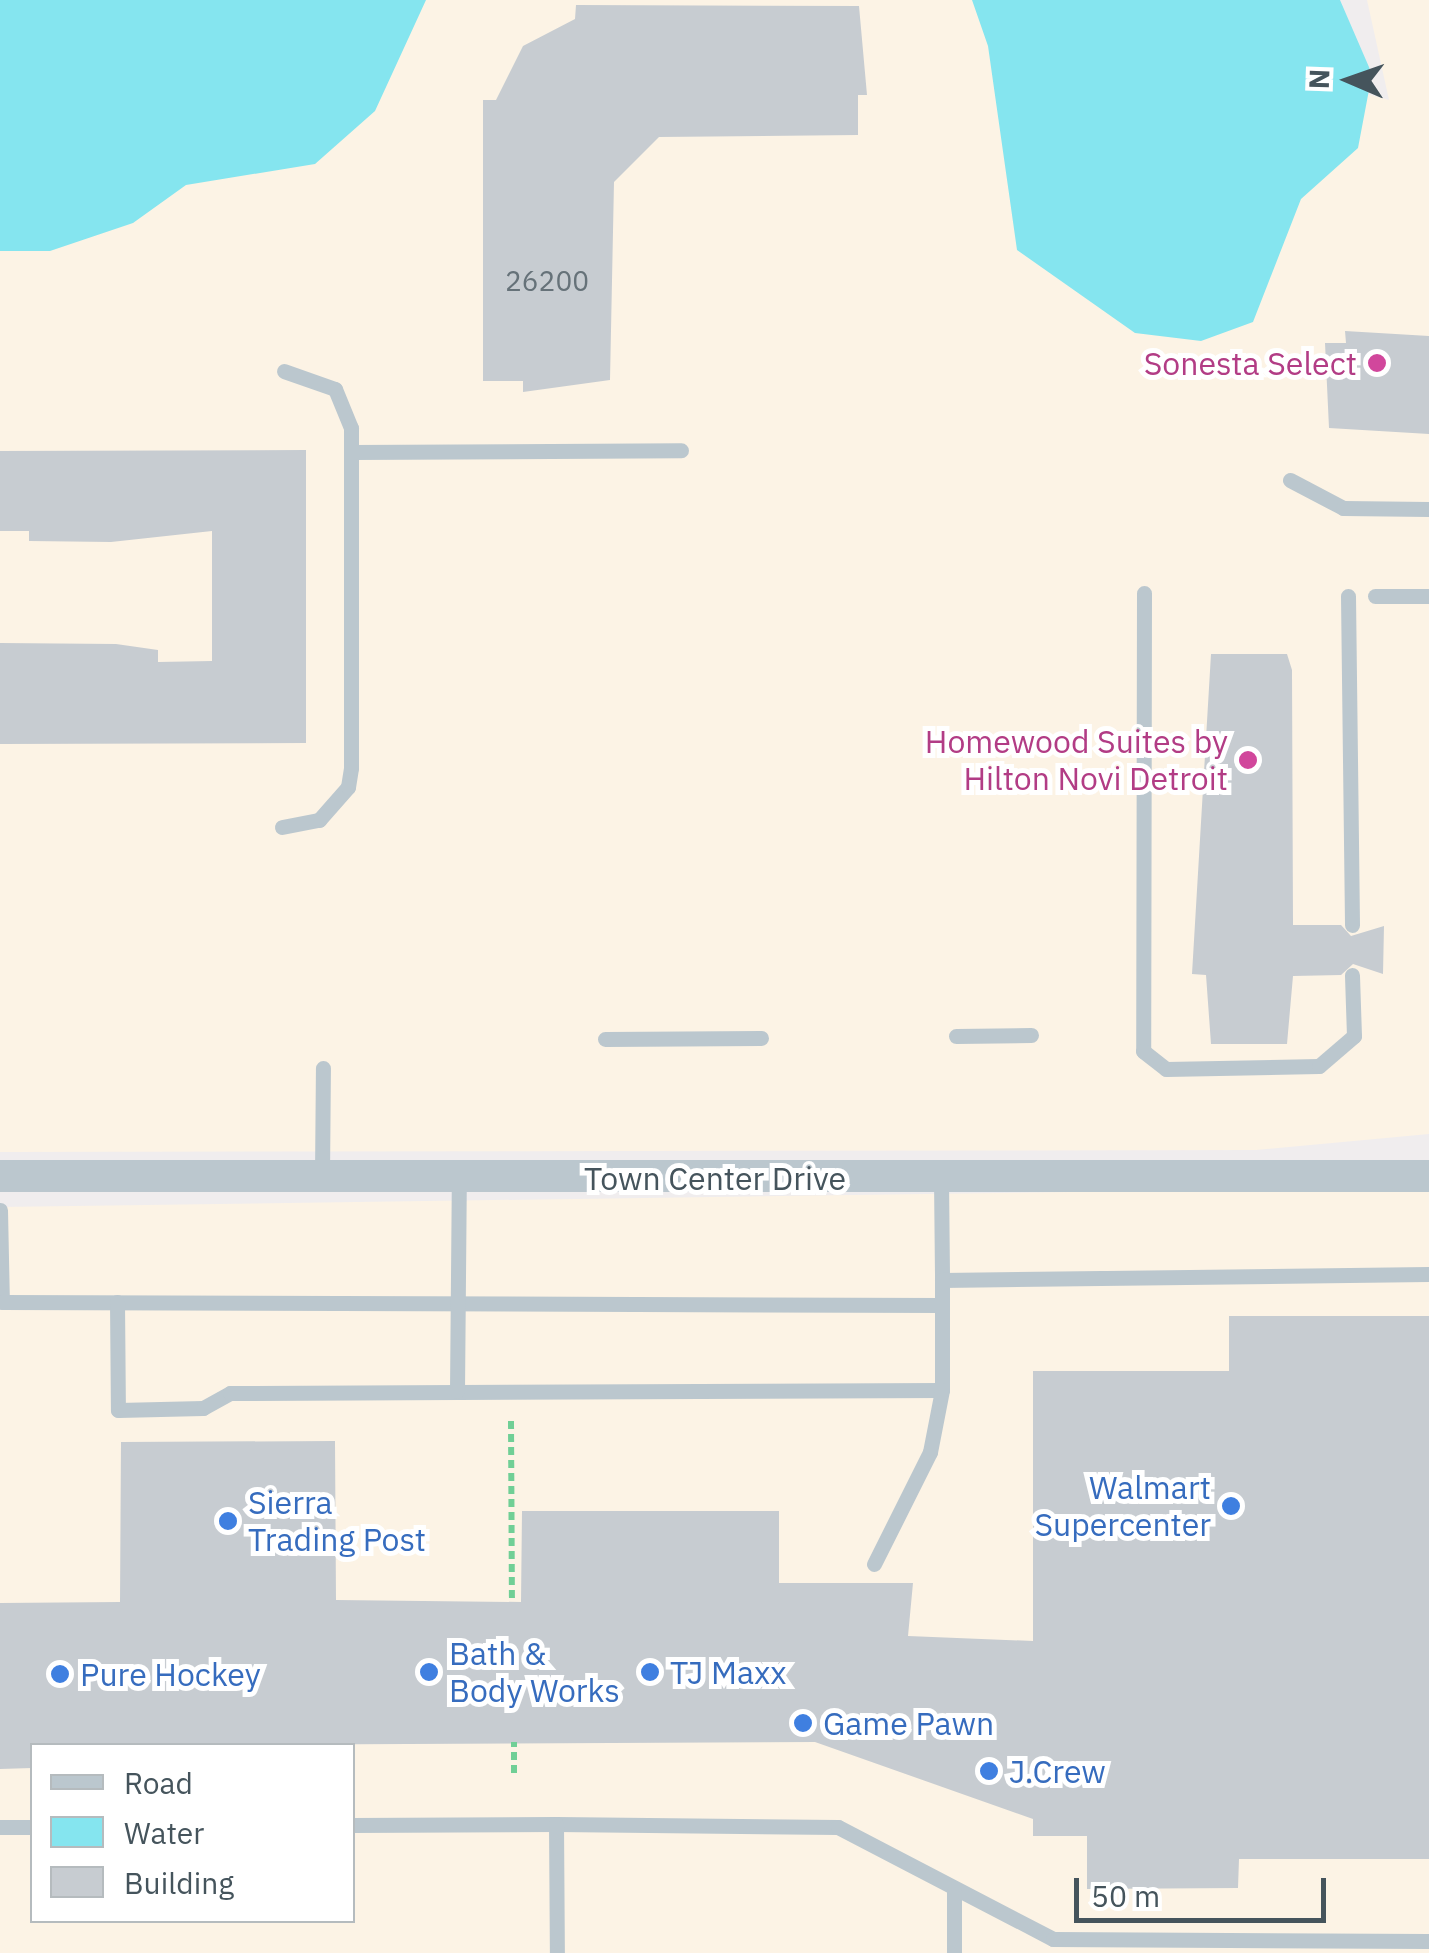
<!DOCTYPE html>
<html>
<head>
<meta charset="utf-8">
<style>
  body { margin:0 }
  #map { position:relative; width:1429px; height:1953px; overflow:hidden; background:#f0edee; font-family:"IBM Plex Sans",sans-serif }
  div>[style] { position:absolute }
  .commercial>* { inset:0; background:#fcf3e5 }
  .water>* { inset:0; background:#85e5ef }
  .building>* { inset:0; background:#c7ccd1 }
  .path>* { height:6px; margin-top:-3px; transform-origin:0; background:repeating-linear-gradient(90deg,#70cf96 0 8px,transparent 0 13px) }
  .service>* { height:15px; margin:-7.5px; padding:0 7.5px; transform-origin:7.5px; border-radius:7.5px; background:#bbc7ce }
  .minor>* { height:32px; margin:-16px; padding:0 16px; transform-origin:16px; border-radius:16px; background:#bbc7ce }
  .dots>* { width:28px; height:28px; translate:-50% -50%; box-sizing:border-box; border:5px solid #fff; border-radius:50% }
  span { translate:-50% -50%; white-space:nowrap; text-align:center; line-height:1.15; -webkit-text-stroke:10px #fff; paint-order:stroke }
  .number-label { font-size:28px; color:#667279 }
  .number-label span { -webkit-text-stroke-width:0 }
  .hotel-label { font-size:32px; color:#b23c85 }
  .right { translate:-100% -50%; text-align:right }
  .street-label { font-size:32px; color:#45545c }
  .shop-label { font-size:32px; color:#366cbe }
  .left { translate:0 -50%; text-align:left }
  .legend { position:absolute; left:30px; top:1743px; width:325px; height:180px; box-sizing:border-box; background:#fff; border:2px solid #b5bbbe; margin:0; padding:12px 18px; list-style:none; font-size:30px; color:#45545c }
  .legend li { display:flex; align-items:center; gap:20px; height:50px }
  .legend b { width:50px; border:2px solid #b5bbbe }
  .north { position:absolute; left:1299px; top:30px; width:100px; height:100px; -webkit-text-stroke:8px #fff; paint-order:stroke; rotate:272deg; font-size:28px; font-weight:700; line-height:40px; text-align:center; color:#45545c }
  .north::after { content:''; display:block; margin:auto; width:35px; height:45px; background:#45545c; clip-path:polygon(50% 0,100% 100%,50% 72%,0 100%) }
  .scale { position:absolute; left:1074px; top:1878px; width:252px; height:45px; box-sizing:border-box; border:5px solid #45545c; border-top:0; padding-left:12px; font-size:30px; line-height:35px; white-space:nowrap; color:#45545c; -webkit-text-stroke:8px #fff; paint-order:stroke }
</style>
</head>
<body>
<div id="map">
  <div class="commercial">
    <i style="clip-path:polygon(296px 0,1155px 0,1216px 54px,1389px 100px,1367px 0,1429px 0,1429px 1134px,1256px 1150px,0 1152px,0 127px)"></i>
    <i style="clip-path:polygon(evenodd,1429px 1187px,1429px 1953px,0 1953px,0 1207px,1429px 1187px,32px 1746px,352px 1746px,352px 1920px,32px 1920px,32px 1746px)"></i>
  </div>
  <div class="water">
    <i style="clip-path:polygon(0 0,426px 0,375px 111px,315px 164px,186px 185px,133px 223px,50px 251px,0 251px)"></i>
    <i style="clip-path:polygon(972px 0,1340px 0,1372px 74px,1358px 148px,1301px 199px,1253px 322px,1201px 341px,1135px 333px,1017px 250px,988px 46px)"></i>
  </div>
  <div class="building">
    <i style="clip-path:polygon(576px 5px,859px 6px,867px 95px,858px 95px,858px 135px,659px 137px,614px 182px,610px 380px,523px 392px,523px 381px,483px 381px,483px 100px,496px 100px,523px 46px,575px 19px)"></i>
    <i style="clip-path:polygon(1345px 331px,1429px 336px,1429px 434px,1329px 428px,1325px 343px,1346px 343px)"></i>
    <i style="clip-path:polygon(306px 450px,306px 743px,0 744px,0 643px,116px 644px,158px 650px,158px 662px,212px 661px,212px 531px,111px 542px,29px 541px,29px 531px,0 531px,0 451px)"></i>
    <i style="clip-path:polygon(1211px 654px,1287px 654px,1292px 670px,1293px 925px,1341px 925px,1351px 936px,1384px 926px,1383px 974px,1353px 964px,1341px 975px,1293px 976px,1287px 1044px,1211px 1044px,1206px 975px,1192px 974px)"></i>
    <i style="clip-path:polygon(1229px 1316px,1429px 1316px,1429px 1859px,1239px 1859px,1238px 1888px,1087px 1889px,1087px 1836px,1033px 1836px,1033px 1819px,815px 1742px,32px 1746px,32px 1768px,0 1769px,0 1603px,120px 1602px,121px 1442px,335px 1441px,336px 1600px,521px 1602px,522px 1511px,779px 1511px,779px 1583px,913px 1583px,908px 1636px,1033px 1641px,1033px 1371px,1229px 1371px)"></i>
  </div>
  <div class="path">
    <i style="left:511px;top:1421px;width:177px;rotate:89.7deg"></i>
    <i style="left:514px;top:1773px;width:31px;rotate:-90deg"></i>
  </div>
  <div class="service">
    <i style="left:352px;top:452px;width:329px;rotate:-0.3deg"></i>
    <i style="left:1290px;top:480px;width:60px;rotate:27.8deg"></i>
    <i style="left:1343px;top:508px;width:86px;rotate:0.7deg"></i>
    <i style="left:1144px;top:593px;width:458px;rotate:90.1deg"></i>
    <i style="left:1143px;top:1051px;width:29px;rotate:38deg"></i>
    <i style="left:1166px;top:1069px;width:153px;rotate:-1.1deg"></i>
    <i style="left:1319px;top:1066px;width:46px;rotate:-40.6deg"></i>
    <i style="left:1354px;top:1036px;width:61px;rotate:-91.9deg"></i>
    <i style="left:1348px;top:596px;width:329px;rotate:89.3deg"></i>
    <i style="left:1375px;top:596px;width:54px"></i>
    <i style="left:282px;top:827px;width:38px;rotate:-11deg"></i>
    <i style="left:319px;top:820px;width:44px;rotate:-48.7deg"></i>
    <i style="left:348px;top:787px;width:19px;rotate:-81deg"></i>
    <i style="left:351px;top:768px;width:340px;rotate:-90deg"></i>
    <i style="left:351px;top:428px;width:42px;rotate:-112.3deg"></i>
    <i style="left:335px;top:389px;width:54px;rotate:-160.6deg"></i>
    <i style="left:956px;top:1036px;width:75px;rotate:-0.8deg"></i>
    <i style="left:605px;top:1039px;width:156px;rotate:-0.4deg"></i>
    <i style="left:322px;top:1176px;width:108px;rotate:-89.5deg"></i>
    <i style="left:941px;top:1179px;width:101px;rotate:89.4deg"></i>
    <i style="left:942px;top:1280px;width:487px;rotate:-0.7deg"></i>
    <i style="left:0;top:1210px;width:92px;rotate:88.8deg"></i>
    <i style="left:2px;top:1302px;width:940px;rotate:0.18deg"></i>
    <i style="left:117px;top:1302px;width:108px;rotate:89.5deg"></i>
    <i style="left:118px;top:1410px;width:85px;rotate:-1.3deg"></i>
    <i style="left:203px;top:1408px;width:31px;rotate:-29deg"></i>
    <i style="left:230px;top:1393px;width:712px;rotate:-0.24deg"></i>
    <i style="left:942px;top:1390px;width:110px;rotate:-90deg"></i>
    <i style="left:457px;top:1391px;width:214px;rotate:-89.5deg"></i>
    <i style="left:874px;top:1564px;width:125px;rotate:-63.4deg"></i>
    <i style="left:930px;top:1452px;width:63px;rotate:-79deg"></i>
    <i style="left:556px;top:1824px;width:282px;rotate:0.6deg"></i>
    <i style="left:838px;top:1827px;width:242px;rotate:27.5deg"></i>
    <i style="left:1053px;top:1939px;width:376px;rotate:0.3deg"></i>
    <i style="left:352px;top:1825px;width:204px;rotate:-0.3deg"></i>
    <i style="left:556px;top:1824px;width:129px;rotate:89.6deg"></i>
    <i style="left:0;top:1827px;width:32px"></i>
    <i style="left:954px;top:1891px;width:62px;rotate:90deg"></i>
  </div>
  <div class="minor">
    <i style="left:0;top:1176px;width:1429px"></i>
  </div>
  <div class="dots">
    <i style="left:1377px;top:363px;background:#d1479c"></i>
    <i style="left:1248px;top:760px;background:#d1479c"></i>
    <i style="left:1231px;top:1506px;background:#3f7fe0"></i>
    <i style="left:228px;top:1521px;background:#3f7fe0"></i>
    <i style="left:429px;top:1672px;background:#3f7fe0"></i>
    <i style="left:650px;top:1672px;background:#3f7fe0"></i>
    <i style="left:60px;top:1674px;background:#3f7fe0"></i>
    <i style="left:803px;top:1723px;background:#3f7fe0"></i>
    <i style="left:989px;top:1771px;background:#3f7fe0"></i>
  </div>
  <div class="number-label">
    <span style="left:547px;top:281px">26200</span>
  </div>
  <div class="hotel-label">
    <span class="right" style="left:1357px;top:363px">Sonesta Select</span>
    <span class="right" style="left:1228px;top:760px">Homewood Suites by<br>Hilton Novi Detroit</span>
  </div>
  <div class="street-label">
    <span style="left:715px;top:1178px">Town Center Drive</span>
  </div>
  <div class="shop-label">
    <span class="right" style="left:1211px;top:1506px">Walmart<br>Supercenter</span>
    <span class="left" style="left:248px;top:1521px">Sierra<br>Trading Post</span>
    <span class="left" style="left:449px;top:1672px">Bath &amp;<br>Body Works</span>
    <span class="left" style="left:670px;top:1672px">TJ Maxx</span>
    <span class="left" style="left:80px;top:1674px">Pure Hockey</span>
    <span class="left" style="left:823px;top:1723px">Game Pawn</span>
    <span class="left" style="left:1009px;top:1771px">J.Crew</span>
  </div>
  <ul class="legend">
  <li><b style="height:12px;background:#bbc7ce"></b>Road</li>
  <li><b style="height:28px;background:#85e5ef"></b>Water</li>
  <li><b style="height:28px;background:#c7ccd1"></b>Building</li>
  </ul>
  <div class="north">N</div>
  <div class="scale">50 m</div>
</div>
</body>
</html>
